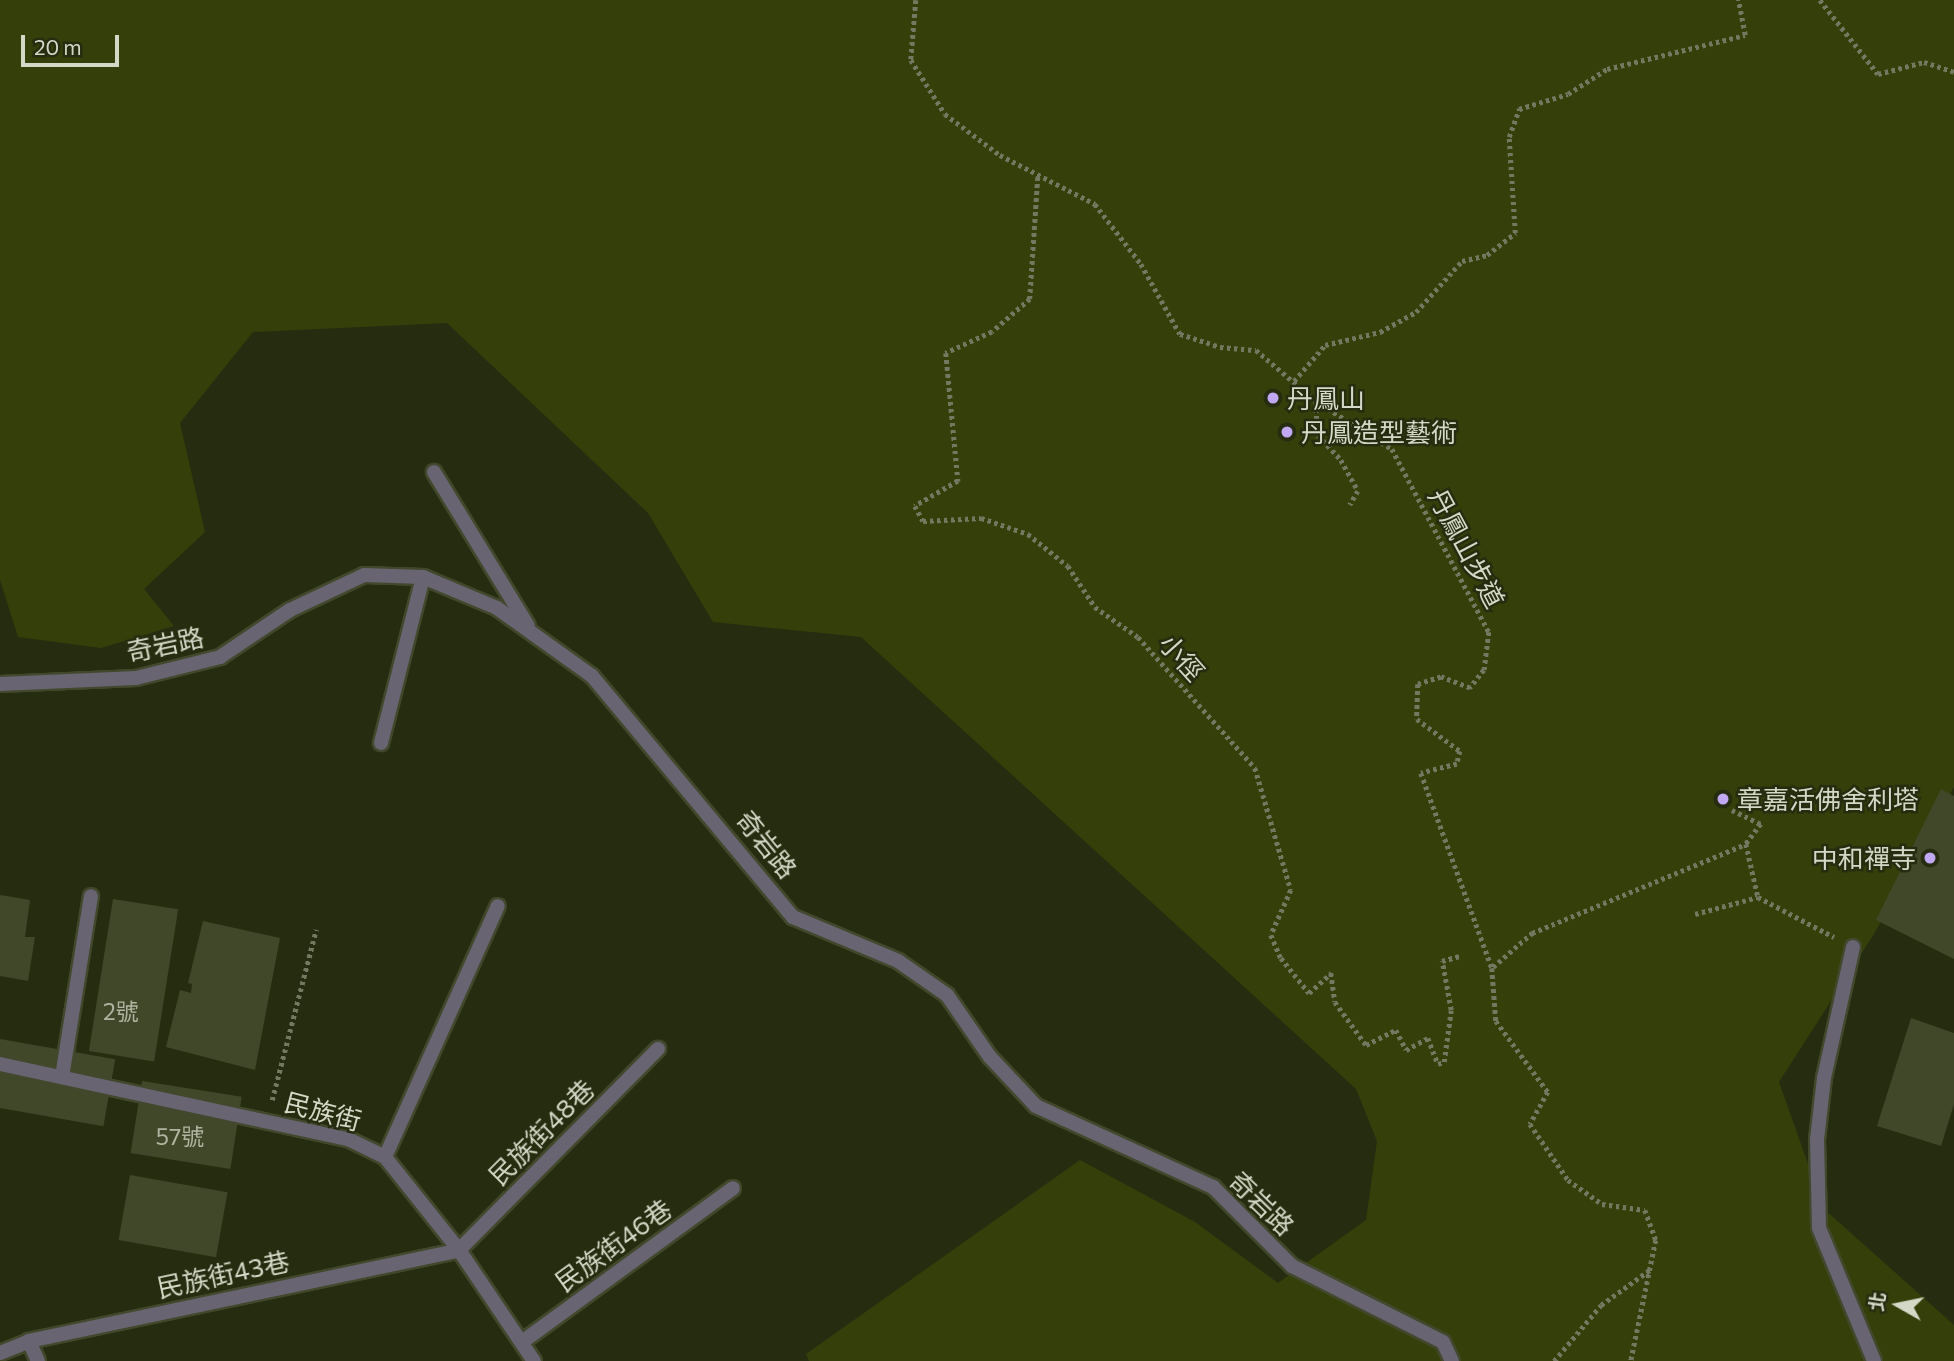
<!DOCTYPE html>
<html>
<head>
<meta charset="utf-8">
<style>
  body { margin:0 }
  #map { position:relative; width:1954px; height:1361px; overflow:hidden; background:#262c0f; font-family:Commissioner,"Noto Sans TC",sans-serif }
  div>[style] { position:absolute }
  .green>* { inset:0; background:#353f0a }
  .building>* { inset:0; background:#41482a; transform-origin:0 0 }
  .path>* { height:4.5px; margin-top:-2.25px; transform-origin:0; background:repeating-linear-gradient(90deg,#737961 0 3.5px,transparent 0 7px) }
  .roads { filter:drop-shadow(2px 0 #42482c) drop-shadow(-2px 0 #42482c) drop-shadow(0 2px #42482c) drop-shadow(0 -2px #42482c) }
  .service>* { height:14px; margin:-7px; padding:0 7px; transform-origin:7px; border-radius:7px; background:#686472 }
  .dots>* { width:19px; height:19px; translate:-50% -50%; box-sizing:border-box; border:4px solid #262c0f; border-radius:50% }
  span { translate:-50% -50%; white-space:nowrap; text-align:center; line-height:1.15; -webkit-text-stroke:5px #262c0f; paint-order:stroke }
  .number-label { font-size:23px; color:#afb5a0 }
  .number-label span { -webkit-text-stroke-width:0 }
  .poi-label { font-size:26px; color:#d4d9c7 }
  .left { translate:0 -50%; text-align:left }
  .right { translate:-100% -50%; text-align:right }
  .street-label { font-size:26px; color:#d4d9c7 }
  .north { position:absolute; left:1863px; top:1270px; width:70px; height:70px; -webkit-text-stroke:5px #262c0f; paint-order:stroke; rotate:279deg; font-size:19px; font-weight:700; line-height:28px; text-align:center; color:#d4d9c7 }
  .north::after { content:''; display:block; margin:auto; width:24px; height:32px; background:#d4d9c7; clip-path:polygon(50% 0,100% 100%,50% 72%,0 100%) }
  .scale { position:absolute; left:21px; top:35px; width:98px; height:32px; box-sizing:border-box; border:4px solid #d4d9c7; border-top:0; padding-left:9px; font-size:21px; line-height:24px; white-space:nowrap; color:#d4d9c7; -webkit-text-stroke:5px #262c0f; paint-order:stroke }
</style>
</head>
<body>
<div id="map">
  <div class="green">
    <i style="clip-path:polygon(0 0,1954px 0,1954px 787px,1874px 934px,1779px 1082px,1824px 1209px,1954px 1325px,1954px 1361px,809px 1361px,806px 1354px,1080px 1160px,1195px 1222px,1278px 1283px,1366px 1220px,1377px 1141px,1356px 1089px,861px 637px,713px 622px,648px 513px,447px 323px,253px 332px,180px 423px,205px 532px,144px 589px,174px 626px,101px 648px,18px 637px,0 580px)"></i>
  </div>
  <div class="building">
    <i style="clip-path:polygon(1941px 789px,1954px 796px,1954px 959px,1876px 920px)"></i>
    <i style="clip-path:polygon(0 895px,30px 900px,25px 937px,35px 937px,28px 981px,0 976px)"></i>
    <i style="left:113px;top:899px;width:66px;height:154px;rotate:9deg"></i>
    <i style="clip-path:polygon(203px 921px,280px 938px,255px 1070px,166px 1047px,180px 990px,191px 993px,192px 984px,188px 983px)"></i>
    <i style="clip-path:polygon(1911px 1018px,1954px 1033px,1954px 1104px,1941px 1146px,1877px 1126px)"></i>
    <i style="left:0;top:1039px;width:117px;height:68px;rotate:10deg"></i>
    <i style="left:142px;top:1081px;width:101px;height:73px;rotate:9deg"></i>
    <i style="left:130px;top:1175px;width:99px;height:66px;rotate:10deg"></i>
  </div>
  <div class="path">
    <i style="left:916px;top:0;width:60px;rotate:94.8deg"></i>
    <i style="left:911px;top:60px;width:64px;rotate:57.8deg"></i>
    <i style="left:945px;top:114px;width:69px;rotate:36.7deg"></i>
    <i style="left:1000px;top:155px;width:107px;rotate:27.3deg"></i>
    <i style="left:1095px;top:204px;width:76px;rotate:52.5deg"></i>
    <i style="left:1141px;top:264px;width:80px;rotate:60.9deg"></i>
    <i style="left:1180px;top:334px;width:42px;rotate:18deg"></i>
    <i style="left:1220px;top:347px;width:36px;rotate:5deg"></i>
    <i style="left:1256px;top:350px;width:79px;rotate:40.4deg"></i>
    <i style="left:1316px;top:401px;width:90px;rotate:32.3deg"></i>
    <i style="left:1392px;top:449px;width:207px;rotate:62.1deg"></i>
    <i style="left:1489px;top:632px;width:38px;rotate:97deg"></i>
    <i style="left:1484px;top:670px;width:23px;rotate:128deg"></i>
    <i style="left:1470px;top:688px;width:31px;rotate:-159deg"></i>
    <i style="left:1441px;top:677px;width:24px;rotate:163deg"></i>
    <i style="left:1418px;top:684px;width:35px;rotate:92deg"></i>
    <i style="left:1417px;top:719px;width:54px;rotate:36.7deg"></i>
    <i style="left:1460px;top:751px;width:13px;rotate:103deg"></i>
    <i style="left:1457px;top:764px;width:37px;rotate:166deg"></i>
    <i style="left:1421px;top:773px;width:208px;rotate:70deg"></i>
    <i style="left:1492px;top:968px;width:53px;rotate:85.7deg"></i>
    <i style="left:1496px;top:1021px;width:88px;rotate:53.8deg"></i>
    <i style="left:1548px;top:1092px;width:37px;rotate:119deg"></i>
    <i style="left:1530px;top:1124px;width:68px;rotate:55.8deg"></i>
    <i style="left:1568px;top:1180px;width:42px;rotate:35.2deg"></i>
    <i style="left:1602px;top:1204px;width:43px;rotate:7.9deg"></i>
    <i style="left:1645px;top:1210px;width:32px;rotate:70deg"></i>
    <i style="left:1656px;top:1240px;width:124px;rotate:101.7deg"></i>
    <i style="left:1820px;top:0;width:94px;rotate:51.9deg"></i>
    <i style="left:1878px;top:74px;width:48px;rotate:-14.6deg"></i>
    <i style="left:1924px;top:62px;width:32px;rotate:18deg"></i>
    <i style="left:1038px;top:177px;width:122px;rotate:93.8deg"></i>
    <i style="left:1030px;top:299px;width:50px;rotate:139deg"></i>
    <i style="left:992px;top:332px;width:51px;rotate:155.5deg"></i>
    <i style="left:946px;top:353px;width:129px;rotate:84.6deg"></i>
    <i style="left:958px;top:481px;width:50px;rotate:149.8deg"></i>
    <i style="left:915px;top:506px;width:17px;rotate:62deg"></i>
    <i style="left:923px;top:521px;width:58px;rotate:-3deg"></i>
    <i style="left:981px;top:518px;width:50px;rotate:18.8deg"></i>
    <i style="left:1028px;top:534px;width:51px;rotate:38.7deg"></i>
    <i style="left:1068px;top:566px;width:49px;rotate:56.6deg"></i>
    <i style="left:1095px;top:607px;width:52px;rotate:34.9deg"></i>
    <i style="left:1138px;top:637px;width:176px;rotate:48.2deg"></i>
    <i style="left:1255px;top:768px;width:127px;rotate:73.6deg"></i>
    <i style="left:1291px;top:890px;width:49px;rotate:114deg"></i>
    <i style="left:1271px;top:935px;width:25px;rotate:67deg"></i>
    <i style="left:1281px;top:958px;width:45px;rotate:51.3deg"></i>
    <i style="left:1309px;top:993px;width:30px;rotate:-42deg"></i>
    <i style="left:1331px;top:973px;width:29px;rotate:82deg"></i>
    <i style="left:1335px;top:1002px;width:53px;rotate:54.2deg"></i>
    <i style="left:1366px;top:1045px;width:34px;rotate:-27deg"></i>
    <i style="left:1396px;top:1030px;width:22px;rotate:63deg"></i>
    <i style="left:1406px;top:1050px;width:25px;rotate:-29deg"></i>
    <i style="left:1428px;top:1038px;width:28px;rotate:69deg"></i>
    <i style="left:1438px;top:1064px;width:6px;rotate:-18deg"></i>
    <i style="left:1444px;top:1062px;width:52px;rotate:-82.3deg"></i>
    <i style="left:1451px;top:1010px;width:50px;rotate:-100.4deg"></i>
    <i style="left:1442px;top:961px;width:19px;rotate:-16deg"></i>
    <i style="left:1294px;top:381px;width:48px;rotate:-49.3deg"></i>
    <i style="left:1325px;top:345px;width:57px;rotate:-13.3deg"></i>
    <i style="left:1380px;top:332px;width:41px;rotate:-29.1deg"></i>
    <i style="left:1416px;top:312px;width:69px;rotate:-48deg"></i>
    <i style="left:1462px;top:261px;width:26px;rotate:-13deg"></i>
    <i style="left:1487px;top:255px;width:36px;rotate:-38deg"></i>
    <i style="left:1515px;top:233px;width:96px;rotate:-93.6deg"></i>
    <i style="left:1509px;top:137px;width:30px;rotate:-70deg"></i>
    <i style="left:1519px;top:109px;width:51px;rotate:-17deg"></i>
    <i style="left:1568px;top:94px;width:46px;rotate:-32.7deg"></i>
    <i style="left:1607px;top:69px;width:142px;rotate:-13.8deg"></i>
    <i style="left:1745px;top:35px;width:36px;rotate:-101deg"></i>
    <i style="left:1316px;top:402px;width:33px;rotate:87deg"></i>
    <i style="left:1318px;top:435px;width:34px;rotate:47deg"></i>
    <i style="left:1341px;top:460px;width:35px;rotate:61deg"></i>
    <i style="left:1358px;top:491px;width:16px;rotate:120deg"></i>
    <i style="left:1732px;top:810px;width:32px;rotate:26deg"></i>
    <i style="left:1761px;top:824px;width:25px;rotate:127deg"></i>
    <i style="left:1695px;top:914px;width:65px;rotate:-15.1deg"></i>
    <i style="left:1493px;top:967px;width:52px;rotate:-41.1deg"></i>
    <i style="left:1532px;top:933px;width:232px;rotate:-22.6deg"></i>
    <i style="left:1746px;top:844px;width:54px;rotate:77.2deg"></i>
    <i style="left:1758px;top:897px;width:86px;rotate:27.8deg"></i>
    <i style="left:272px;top:1100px;width:176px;rotate:-75.5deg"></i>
    <i style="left:1554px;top:1361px;width:73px;rotate:-50deg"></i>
    <i style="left:1601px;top:1305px;width:62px;rotate:-35.8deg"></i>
  </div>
  <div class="roads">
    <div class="service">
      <i style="left:434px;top:472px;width:180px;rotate:58.6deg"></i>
      <i style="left:0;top:684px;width:136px;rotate:-2.5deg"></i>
      <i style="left:136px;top:678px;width:87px;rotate:-14deg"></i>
      <i style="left:220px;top:657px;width:84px;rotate:-33.9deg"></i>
      <i style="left:290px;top:610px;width:82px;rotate:-25.3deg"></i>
      <i style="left:364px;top:575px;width:59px;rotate:1.9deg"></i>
      <i style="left:423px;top:577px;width:80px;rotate:22.7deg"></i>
      <i style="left:497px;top:608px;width:117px;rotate:35.6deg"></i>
      <i style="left:592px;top:676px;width:314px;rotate:50.2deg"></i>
      <i style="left:793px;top:917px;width:114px;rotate:22.7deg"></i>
      <i style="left:898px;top:961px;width:60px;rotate:34.8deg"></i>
      <i style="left:947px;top:995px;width:75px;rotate:55.3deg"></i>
      <i style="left:990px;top:1057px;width:67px;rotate:46.8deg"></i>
      <i style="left:1036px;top:1106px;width:195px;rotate:24.6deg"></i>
      <i style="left:1213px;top:1187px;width:112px;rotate:45deg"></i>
      <i style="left:1292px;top:1266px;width:169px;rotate:26.7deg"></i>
      <i style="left:1443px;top:1342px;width:21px;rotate:65deg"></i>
      <i style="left:381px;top:743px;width:171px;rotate:-75.8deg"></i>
      <i style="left:1853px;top:947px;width:134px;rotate:102.5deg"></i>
      <i style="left:1824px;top:1078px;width:61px;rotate:96.5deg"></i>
      <i style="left:1817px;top:1139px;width:89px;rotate:88.7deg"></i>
      <i style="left:1819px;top:1228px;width:144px;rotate:67.5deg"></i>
      <i style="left:0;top:1064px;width:356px;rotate:12.2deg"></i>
      <i style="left:348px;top:1139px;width:41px;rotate:25.9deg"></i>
      <i style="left:385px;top:1157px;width:119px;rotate:51.5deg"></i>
      <i style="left:459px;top:1250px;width:134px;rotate:56deg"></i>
      <i style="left:62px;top:1077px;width:183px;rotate:-80.9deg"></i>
      <i style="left:385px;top:1157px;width:275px;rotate:-65.8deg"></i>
      <i style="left:29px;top:1341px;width:22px;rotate:66deg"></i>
      <i style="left:522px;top:1342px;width:261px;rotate:-36.1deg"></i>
      <i style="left:0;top:1353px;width:31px;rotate:-22deg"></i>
      <i style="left:29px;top:1341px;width:440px;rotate:-11.9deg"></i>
      <i style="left:459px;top:1250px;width:283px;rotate:-45.3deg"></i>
    </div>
  </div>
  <div class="dots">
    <i style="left:1273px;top:398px;background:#c1a8f3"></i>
    <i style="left:1287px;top:432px;background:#c1a8f3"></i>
    <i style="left:1723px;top:799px;background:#c1a8f3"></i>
    <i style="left:1930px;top:858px;background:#c1a8f3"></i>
  </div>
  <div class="number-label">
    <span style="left:121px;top:1011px">2號</span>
    <span style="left:180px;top:1136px">57號</span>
  </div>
  <div class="poi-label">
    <span class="left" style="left:1287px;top:398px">丹鳳山</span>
    <span class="left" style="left:1301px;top:432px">丹鳳造型藝術</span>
    <span class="left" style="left:1737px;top:799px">章嘉活佛舍利塔</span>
    <span class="right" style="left:1916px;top:858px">中和禪寺</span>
  </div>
  <div class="street-label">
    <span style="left:1467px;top:548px;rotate:62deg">丹鳳山步道</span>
    <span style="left:165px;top:644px;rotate:-12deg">奇岩路</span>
    <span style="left:1182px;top:657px;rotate:48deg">小徑</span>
    <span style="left:767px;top:844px;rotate:51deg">奇岩路</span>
    <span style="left:323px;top:1111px;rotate:15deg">民族街</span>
    <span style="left:541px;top:1132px;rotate:-45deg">民族街48巷</span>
    <span style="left:1262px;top:1203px;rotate:44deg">奇岩路</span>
    <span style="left:613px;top:1245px;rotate:-36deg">民族街46巷</span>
    <span style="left:223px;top:1274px;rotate:-12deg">民族街43巷</span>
  </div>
  <div class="north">北</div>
  <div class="scale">20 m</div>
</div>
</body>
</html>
